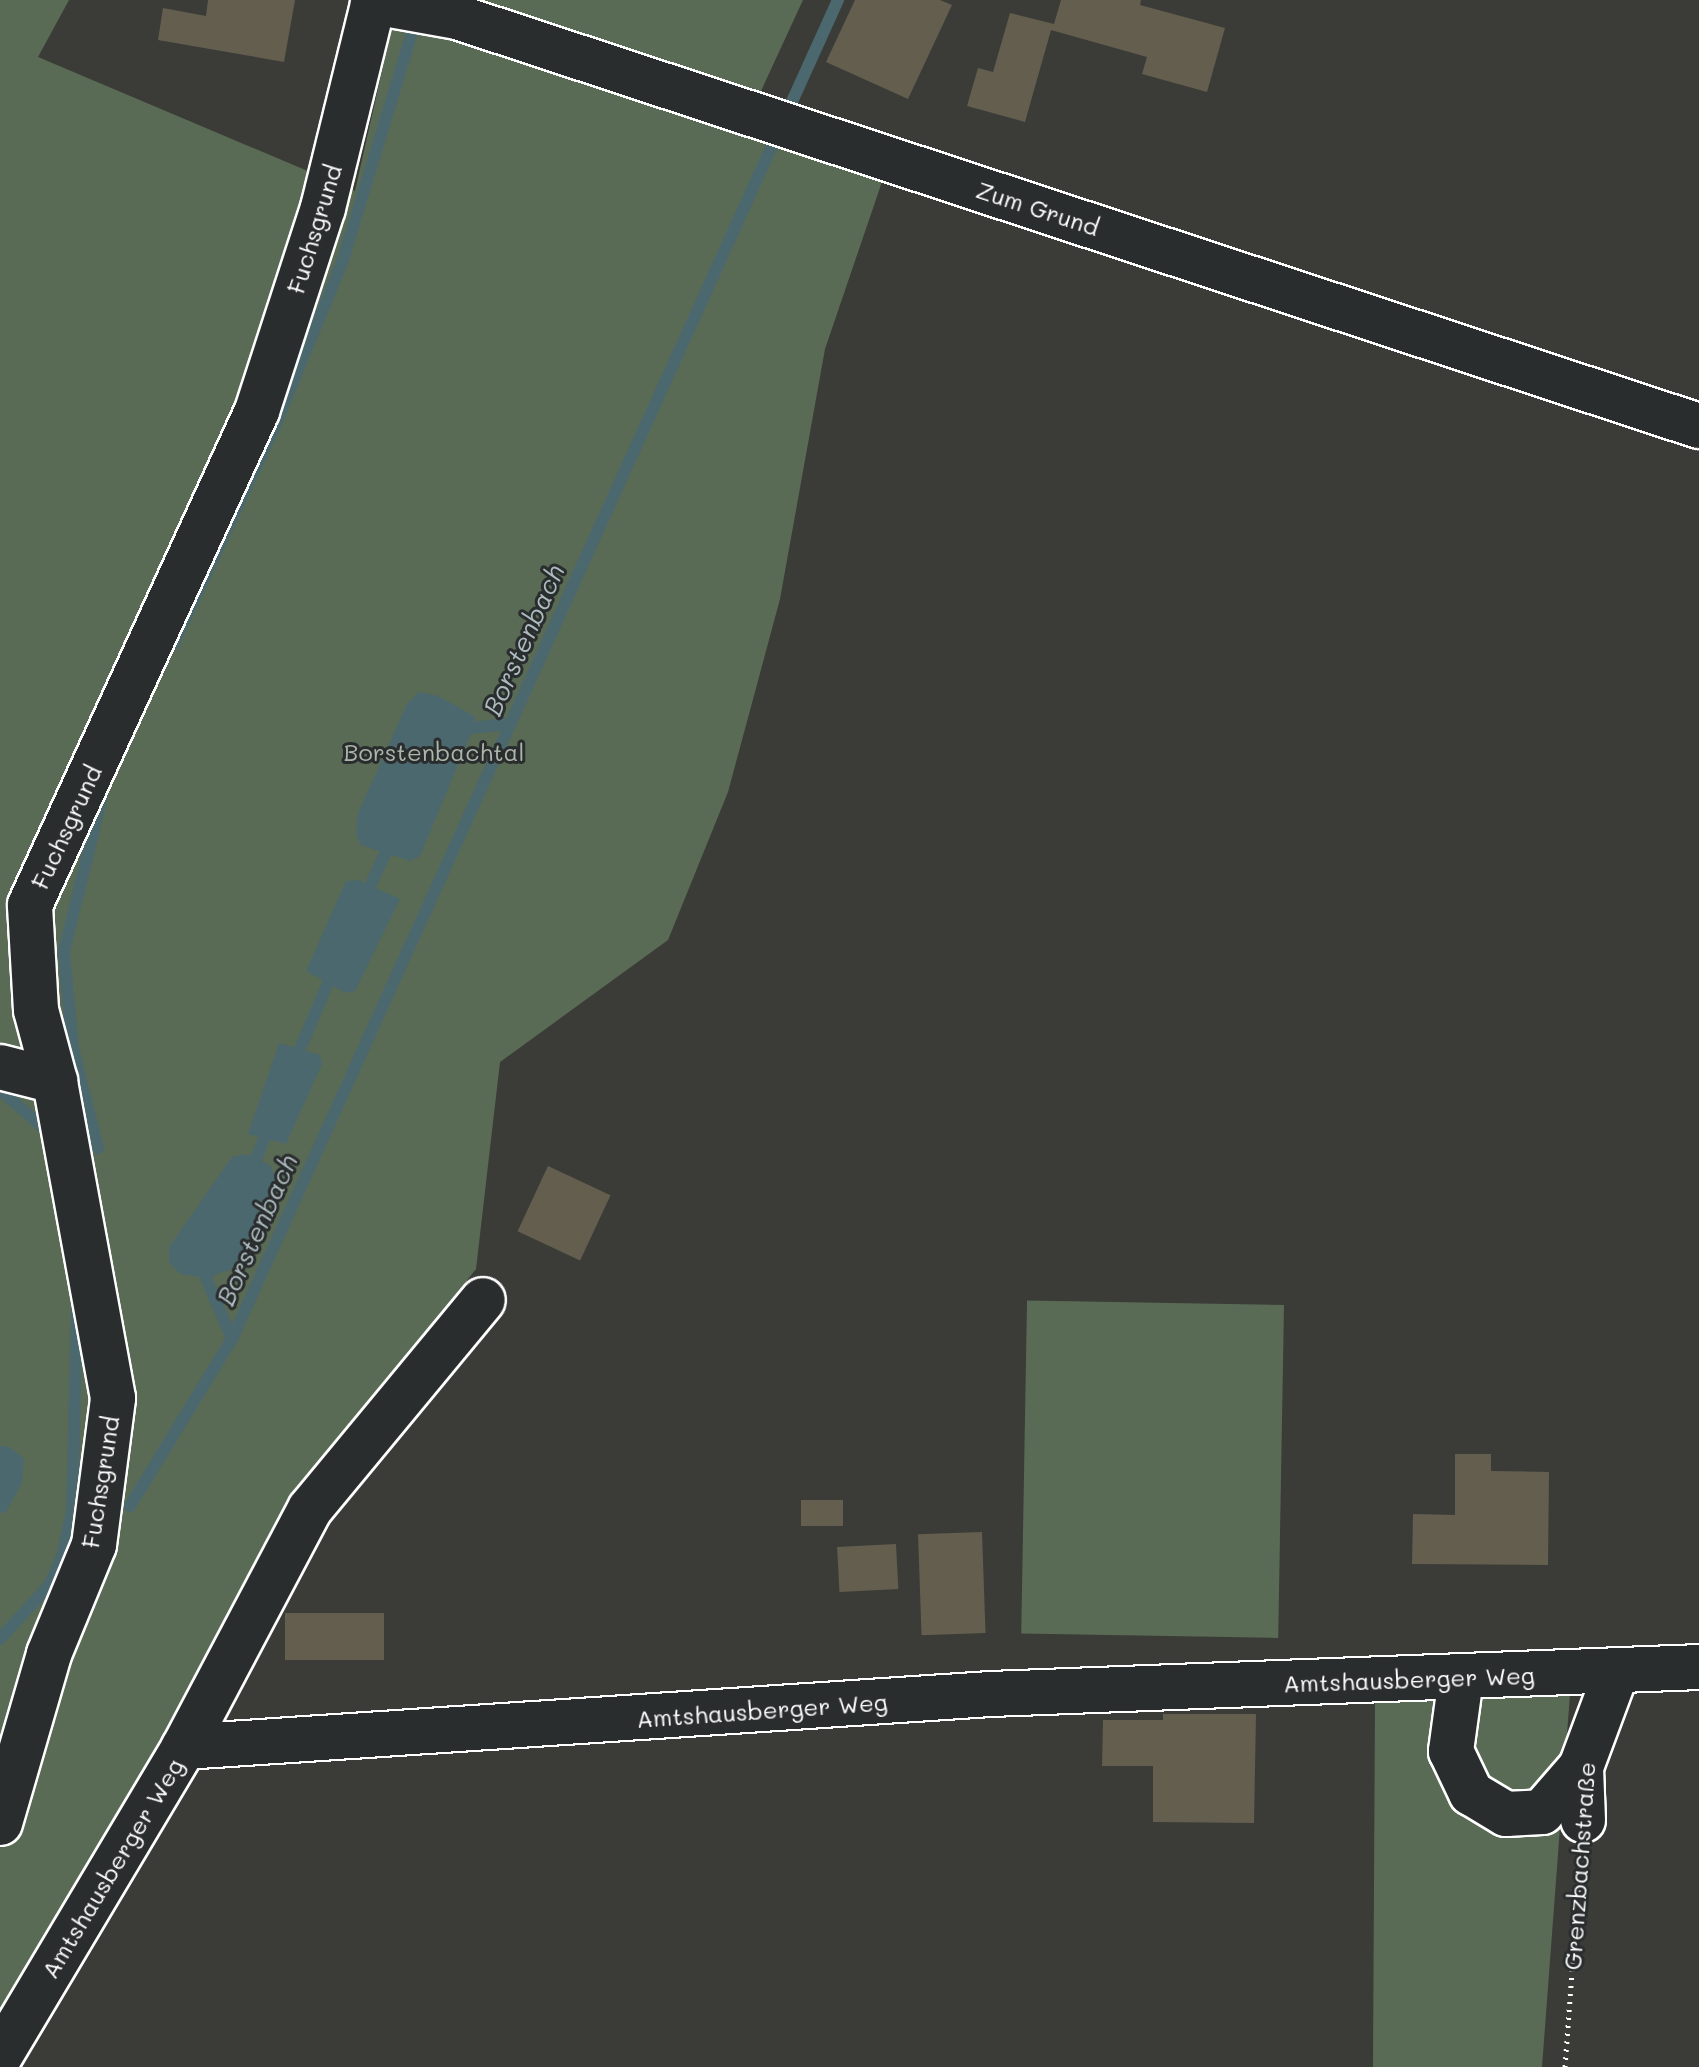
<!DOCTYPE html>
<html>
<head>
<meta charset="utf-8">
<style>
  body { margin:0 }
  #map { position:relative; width:1699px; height:2067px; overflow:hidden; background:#3b3c38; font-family:Mali,sans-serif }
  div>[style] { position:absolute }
  .green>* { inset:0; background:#5a6b55; transform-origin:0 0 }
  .water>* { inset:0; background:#4b686f }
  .stream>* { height:12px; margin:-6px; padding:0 6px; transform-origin:6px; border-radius:6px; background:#4b686f }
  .building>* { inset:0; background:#645e4e; transform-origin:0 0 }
  .path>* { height:5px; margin-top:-2.5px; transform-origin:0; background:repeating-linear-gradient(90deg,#fff 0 2px,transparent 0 8px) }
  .roads { filter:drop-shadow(2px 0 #fff) drop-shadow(-2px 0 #fff) drop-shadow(0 2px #fff) drop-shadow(0 -2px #fff) }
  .minor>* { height:44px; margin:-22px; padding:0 22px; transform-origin:22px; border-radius:22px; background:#2a2d2e }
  span { translate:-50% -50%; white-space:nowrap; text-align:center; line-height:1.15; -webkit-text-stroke:6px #2a2d2e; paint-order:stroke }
  .street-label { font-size:24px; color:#fff }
  .park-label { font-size:24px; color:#acb5aa }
  .water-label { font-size:26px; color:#aebbbe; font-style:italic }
</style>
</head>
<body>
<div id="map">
  <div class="green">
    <i style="clip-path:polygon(0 0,69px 0,38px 57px,355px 191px,398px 0,803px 0,748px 119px,886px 170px,825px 349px,780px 599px,728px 792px,668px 940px,500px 1062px,476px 1269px,307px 1480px,0 2041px)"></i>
    <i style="left:1284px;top:1305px;width:333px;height:257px;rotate:91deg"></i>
    <i style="clip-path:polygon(1570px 1694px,1542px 2067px,1373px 2067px,1375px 1702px)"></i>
  </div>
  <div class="water">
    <i style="clip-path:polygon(419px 692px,438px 696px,474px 716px,475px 724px,420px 856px,410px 861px,361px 845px,356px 835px,358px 813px,407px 704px)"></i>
    <i style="clip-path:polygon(358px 880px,400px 899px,355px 991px,346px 993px,306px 971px,346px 881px)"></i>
    <i style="clip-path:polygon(279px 1043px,320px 1055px,322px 1064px,286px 1144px,248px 1134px)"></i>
    <i style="clip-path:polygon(245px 1154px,270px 1165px,276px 1178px,235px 1268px,206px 1278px,180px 1274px,169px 1262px,169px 1247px,232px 1157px)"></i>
    <i style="clip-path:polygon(0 1446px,10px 1447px,24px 1459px,22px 1483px,6px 1512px,0 1513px)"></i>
  </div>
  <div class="stream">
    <i style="left:173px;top:645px;width:245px;rotate:-65.1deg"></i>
    <i style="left:276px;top:423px;width:173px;rotate:-67.6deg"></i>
    <i style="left:342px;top:263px;width:255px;rotate:-73.1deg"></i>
    <i style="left:461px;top:729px;width:48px;rotate:-5.9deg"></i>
    <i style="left:366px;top:895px;width:57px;rotate:-65.2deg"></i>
    <i style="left:295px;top:1061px;width:98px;rotate:-67.1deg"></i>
    <i style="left:0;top:1090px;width:61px;rotate:41deg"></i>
    <i style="left:98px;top:1148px;width:103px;rotate:-104deg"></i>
    <i style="left:73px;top:1048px;width:96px;rotate:-95.4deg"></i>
    <i style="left:64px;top:952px;width:165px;rotate:-76.3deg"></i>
    <i style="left:252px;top:1169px;width:46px;rotate:-68.4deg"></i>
    <i style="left:211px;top:1267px;width:12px;rotate:114deg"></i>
    <i style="left:206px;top:1278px;width:66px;rotate:66.9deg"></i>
    <i style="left:130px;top:1506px;width:196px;rotate:-58.6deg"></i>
    <i style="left:232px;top:1339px;width:1470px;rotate:-65.65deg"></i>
    <i style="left:49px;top:1586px;width:32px;rotate:-66deg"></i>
    <i style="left:62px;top:1557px;width:47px;rotate:-77.7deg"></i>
    <i style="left:72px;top:1511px;width:205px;rotate:-88.6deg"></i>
    <i style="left:0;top:1639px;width:79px;rotate:-47.6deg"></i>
  </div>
  <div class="building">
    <i style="clip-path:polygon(208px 0,295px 0,284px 62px,158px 40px,163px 8px,206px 16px)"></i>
    <i style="clip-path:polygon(855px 0,940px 0,952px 5px,908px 99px,826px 62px)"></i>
    <i style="clip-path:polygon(1061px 0,1141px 0,1140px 5px,1225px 28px,1207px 92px,1142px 74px,1147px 57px,1051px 30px,1025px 122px,967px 106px,978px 68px,993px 72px,1010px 13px,1054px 24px)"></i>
    <i style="left:548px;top:1166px;width:69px;height:72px;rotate:25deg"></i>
    <i style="clip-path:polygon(1455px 1454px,1491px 1454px,1491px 1471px,1549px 1472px,1548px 1565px,1412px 1564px,1413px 1514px,1455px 1515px)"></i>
    <i style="left:843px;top:1500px;width:26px;height:42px;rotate:90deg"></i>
    <i style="left:982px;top:1532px;width:101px;height:64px;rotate:88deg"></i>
    <i style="left:896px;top:1544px;width:45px;height:59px;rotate:87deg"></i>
    <i style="left:285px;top:1613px;width:99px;height:47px"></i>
    <i style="clip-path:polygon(1163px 1714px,1256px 1714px,1254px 1823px,1153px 1822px,1153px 1766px,1102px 1766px,1103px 1720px,1163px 1720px)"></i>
  </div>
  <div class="path">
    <i style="left:1565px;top:2067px;width:207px;rotate:-85.8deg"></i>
  </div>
  <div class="roads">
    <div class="minor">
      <i style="left:373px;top:2px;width:85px;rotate:10.1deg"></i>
      <i style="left:457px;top:17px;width:1308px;rotate:18.23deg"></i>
      <i style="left:0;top:1067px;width:57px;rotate:14.3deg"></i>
      <i style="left:1461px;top:1678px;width:74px;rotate:97.8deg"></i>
      <i style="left:1451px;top:1751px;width:47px;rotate:64.5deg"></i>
      <i style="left:1471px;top:1793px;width:41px;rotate:31deg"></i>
      <i style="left:1506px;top:1814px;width:36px;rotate:-3deg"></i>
      <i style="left:1542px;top:1812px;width:60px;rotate:-49.1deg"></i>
      <i style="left:184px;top:1747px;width:269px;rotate:-62.1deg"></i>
      <i style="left:310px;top:1509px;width:271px;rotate:-50.4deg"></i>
      <i style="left:1583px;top:1820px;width:53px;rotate:-92.2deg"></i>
      <i style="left:1581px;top:1767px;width:103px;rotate:-69.6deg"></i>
      <i style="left:0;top:1823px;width:176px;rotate:-73.8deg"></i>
      <i style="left:49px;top:1654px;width:118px;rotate:-67.6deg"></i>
      <i style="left:94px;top:1545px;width:148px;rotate:-82.6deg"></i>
      <i style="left:113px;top:1398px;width:322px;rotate:-100.4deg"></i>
      <i style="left:55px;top:1081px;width:73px;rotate:-105deg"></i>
      <i style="left:36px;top:1010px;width:105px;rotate:-93.3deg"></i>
      <i style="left:30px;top:905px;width:544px;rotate:-65.32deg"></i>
      <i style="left:257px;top:411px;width:213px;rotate:-72deg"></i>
      <i style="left:323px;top:208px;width:214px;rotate:-76.2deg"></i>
      <i style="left:0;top:2056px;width:360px;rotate:-59.2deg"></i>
      <i style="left:184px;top:1747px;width:809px;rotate:-3.76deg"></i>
      <i style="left:991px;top:1694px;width:709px;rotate:-2.18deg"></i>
    </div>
  </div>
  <div class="street-label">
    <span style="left:1038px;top:208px;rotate:18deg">Zum Grund</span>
    <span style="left:314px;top:229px;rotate:-73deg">Fuchsgrund</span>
    <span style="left:66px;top:827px;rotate:-65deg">Fuchsgrund</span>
    <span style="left:100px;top:1482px;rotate:-81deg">Fuchsgrund</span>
    <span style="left:1409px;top:1679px;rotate:-2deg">Amtshausberger Weg</span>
    <span style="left:762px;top:1710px;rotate:-4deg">Amtshausberger Weg</span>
    <span style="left:1579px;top:1866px;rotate:-86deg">Grenzbachstraße</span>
    <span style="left:112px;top:1868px;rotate:-59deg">Amtshausberger Weg</span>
  </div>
  <div class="park-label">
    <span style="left:434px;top:752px">Borstenbachtal</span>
  </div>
  <div class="water-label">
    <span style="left:524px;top:640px;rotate:-66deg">Borstenbach</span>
    <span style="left:257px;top:1230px;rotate:-66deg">Borstenbach</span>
  </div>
</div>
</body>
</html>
